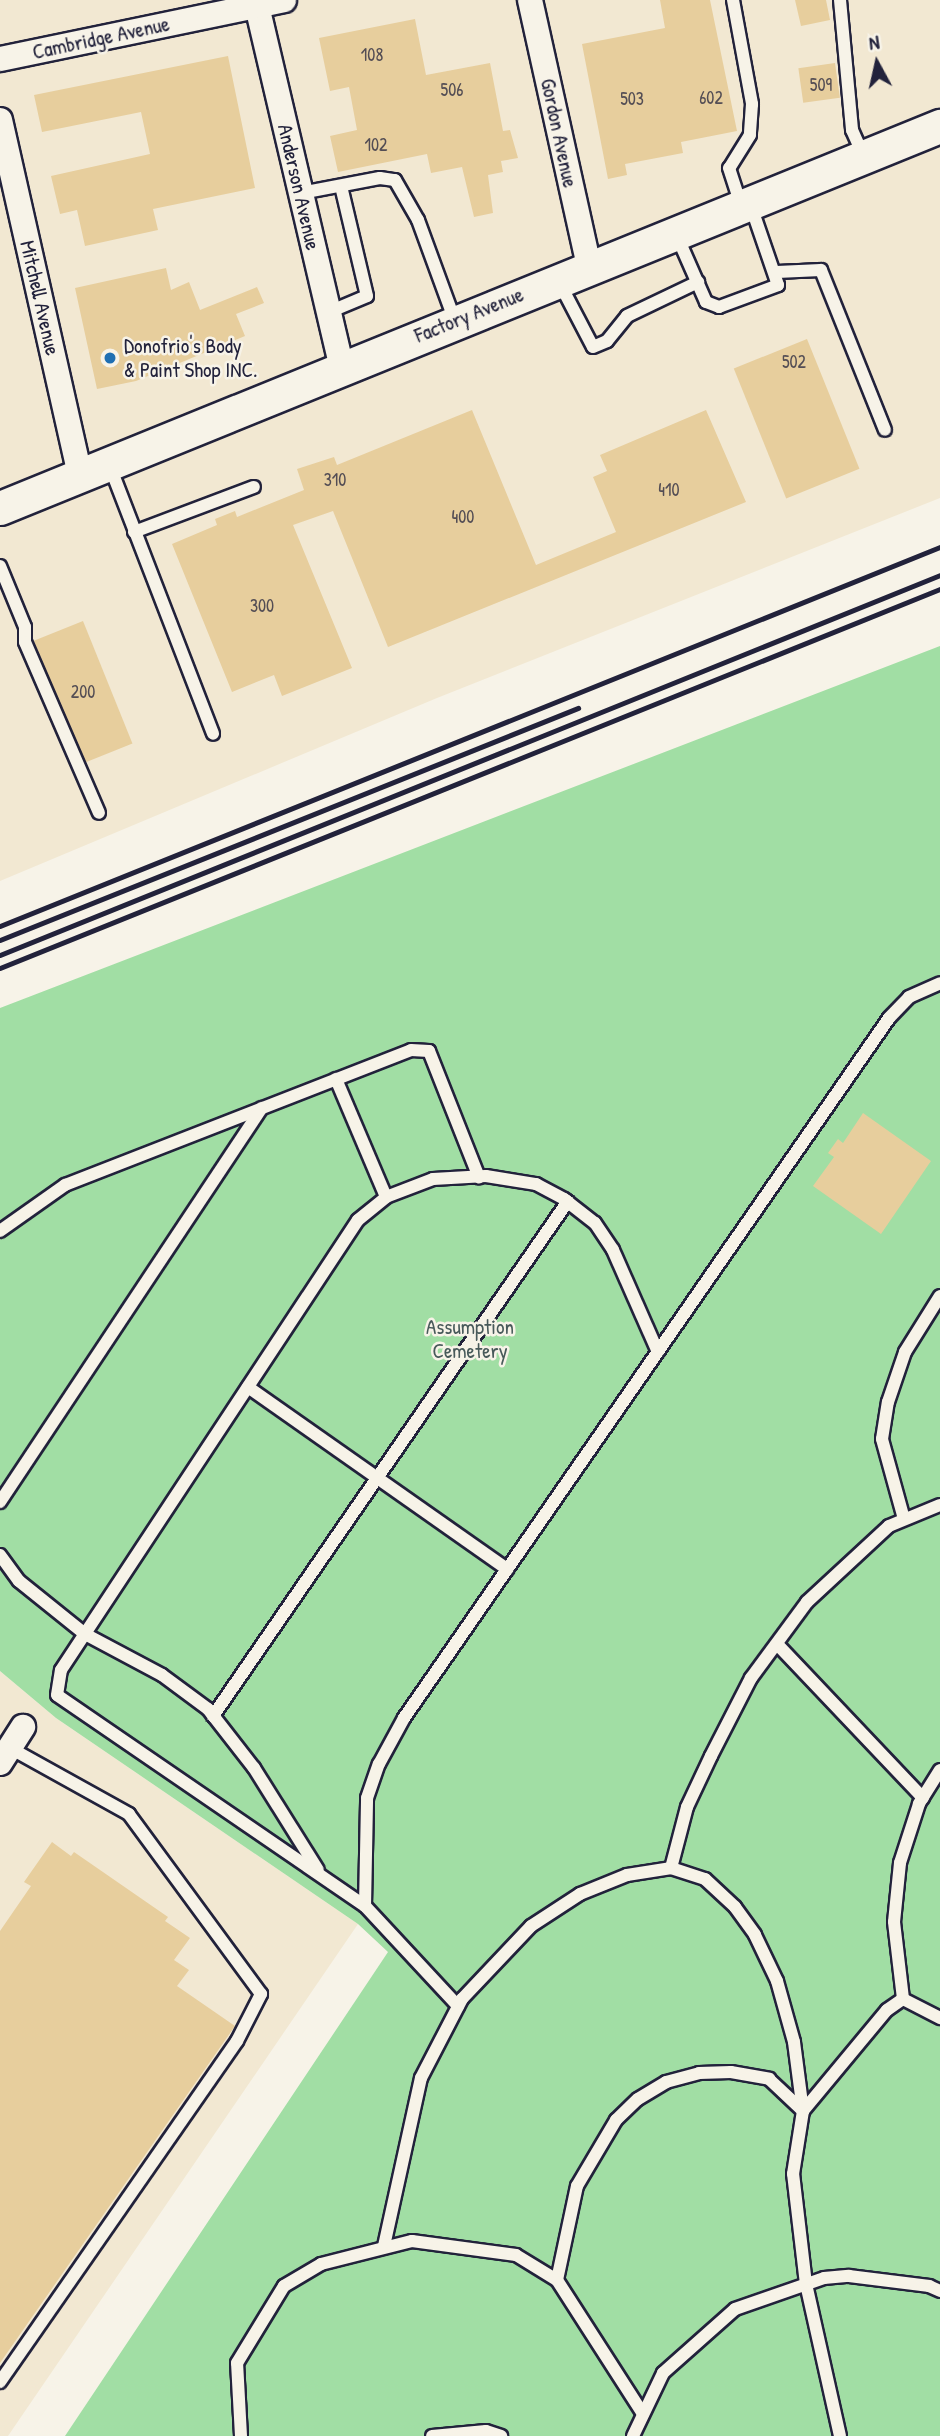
<!DOCTYPE html>
<html>
<head>
<meta charset="utf-8">
<style>
  body { margin:0 }
  #map { position:relative; width:940px; height:2436px; overflow:hidden; background:#f7f3e8; font-family:"Patrick Hand",sans-serif }
  div>[style] { position:absolute }
  .built>* { inset:0; background:#f2e8d2 }
  .green>* { inset:0; background:#a1dea4 }
  .building>* { inset:0; background:#e7ce9d; transform-origin:0 0 }
  .roads { filter:drop-shadow(2px 0 #22223b) drop-shadow(-2px 0 #22223b) drop-shadow(0 2px #22223b) drop-shadow(0 -2px #22223b) }
  .lane>* { height:12px; margin:-6px; padding:0 6px; transform-origin:6px; border-radius:6px; background:#f7f3e8 }
  .street>* { height:24px; margin:-12px; padding:0 12px; transform-origin:12px; border-radius:12px; background:#f7f3e8 }
  .secondary>* { height:33px; margin:-16.5px; padding:0 16.5px; transform-origin:16.5px; border-radius:16.5px; background:#f7f3e8 }
  .rail>* { height:5px; margin:-2.5px; padding:0 2.5px; transform-origin:2.5px; border-radius:2.5px; background:#22223b }
  .dots>* { width:19px; height:19px; translate:-50% -50%; box-sizing:border-box; border:4px solid #f7f3e8; border-radius:50% }
  span { translate:-50% -50%; white-space:nowrap; text-align:center; line-height:1.15; -webkit-text-stroke:5px #f7f3e8; paint-order:stroke }
  .number-label { font-size:18px; color:#534d54 }
  .number-label span { -webkit-text-stroke-width:0 }
  .street-label { font-size:21px; color:#22223b }
  .poi-label { font-size:21px; color:#22223b }
  .left { translate:0 -50%; text-align:left }
  .park-label { font-size:21px; color:#485a5a }
  .north { position:absolute; left:842px; top:28px; width:70px; height:70px; -webkit-text-stroke:5px #f7f3e8; paint-order:stroke; rotate:352deg; font-size:19px; font-weight:700; line-height:28px; text-align:center; color:#22223b }
  .north::after { content:''; display:block; margin:auto; width:24px; height:32px; background:#22223b; clip-path:polygon(50% 0,100% 100%,50% 72%,0 100%) }
</style>
</head>
<body>
<div id="map">
  <div class="built">
    <i style="clip-path:polygon(0 0,940px 0,940px 498px,437px 698px,0 881px)"></i>
    <i style="clip-path:polygon(0 1671px,56px 1718px,358px 1924px,8px 2436px,0 2436px)"></i>
  </div>
  <div class="green">
    <i style="clip-path:polygon(940px 646px,940px 2436px,65px 2436px,388px 1952px,358px 1924px,56px 1718px,0 1671px,0 1008px)"></i>
  </div>
  <div class="building">
    <i style="clip-path:polygon(660px 0,710px 0,737px 131px,681px 142px,683px 153px,625px 164px,627px 175px,608px 179px,582px 44px,665px 28px)"></i>
    <i style="clip-path:polygon(795px 0,826px 0,830px 20px,801px 26px)"></i>
    <i style="clip-path:polygon(415px 19px,426px 75px,490px 63px,503px 131px,510px 130px,518px 158px,501px 161px,503px 172px,488px 175px,493px 213px,474px 217px,462px 167px,431px 173px,427px 154px,338px 172px,330px 136px,357px 130px,349px 87px,330px 91px,319px 38px)"></i>
    <i style="clip-path:polygon(228px 56px,255px 188px,153px 209px,158px 230px,85px 246px,77px 210px,60px 214px,51px 176px,150px 154px,141px 112px,42px 132px,34px 95px)"></i>
    <i style="left:835px;top:63px;width:35px;height:37px;rotate:82deg"></i>
    <i style="clip-path:polygon(166px 268px,171px 290px,189px 282px,200px 310px,257px 287px,264px 303px,236px 314px,245px 336px,136px 381px,97px 389px,75px 288px)"></i>
    <i style="left:807px;top:339px;width:140px;height:79px;rotate:68deg"></i>
    <i style="clip-path:polygon(472px 410px,536px 565px,616px 532px,593px 477px,607px 471px,600px 455px,706px 410px,746px 502px,388px 647px,333px 511px,293px 525px,352px 668px,282px 696px,274px 675px,232px 692px,172px 544px,217px 525px,215px 519px,235px 511px,237px 517px,304px 490px,297px 469px,334px 457px,337px 465px)"></i>
    <i style="left:83px;top:621px;width:132px;height:53px;rotate:68deg"></i>
    <i style="clip-path:polygon(863px 1113px,931px 1161px,881px 1234px,813px 1186px,834px 1157px,828px 1153px,838px 1139px,843px 1143px)"></i>
    <i style="clip-path:polygon(52px 1842px,71px 1856px,74px 1852px,168px 1917px,165px 1921px,190px 1938px,174px 1960px,189px 1970px,177px 1986px,235px 2026px,0 2363px,0 1931px,31px 1886px,24px 1882px)"></i>
  </div>
  <div class="roads">
    <div class="lane">
      <i style="left:733px;top:0;width:106px;rotate:79.6deg"></i>
      <i style="left:752px;top:104px;width:31px;rotate:94deg"></i>
      <i style="left:750px;top:135px;width:39px;rotate:122deg"></i>
      <i style="left:729px;top:168px;width:40px;rotate:72deg"></i>
      <i style="left:840px;top:0;width:131px;rotate:84.7deg"></i>
      <i style="left:852px;top:130px;width:30px;rotate:66deg"></i>
      <i style="left:301px;top:193px;width:80px;rotate:-10.8deg"></i>
      <i style="left:380px;top:178px;width:15px;rotate:8deg"></i>
      <i style="left:395px;top:180px;width:46px;rotate:60.1deg"></i>
      <i style="left:418px;top:220px;width:108px;rotate:69.9deg"></i>
      <i style="left:677px;top:236px;width:72px;rotate:66.3deg"></i>
      <i style="left:706px;top:302px;width:14px;rotate:21deg"></i>
      <i style="left:719px;top:307px;width:63px;rotate:-20.4deg"></i>
      <i style="left:778px;top:285px;width:83px;rotate:-108.9deg"></i>
      <i style="left:777px;top:272px;width:44px;rotate:-2.6deg"></i>
      <i style="left:821px;top:270px;width:172px;rotate:68.2deg"></i>
      <i style="left:559px;top:282px;width:73px;rotate:62.4deg"></i>
      <i style="left:593px;top:347px;width:15px;rotate:-23deg"></i>
      <i style="left:607px;top:341px;width:32px;rotate:-51deg"></i>
      <i style="left:627px;top:316px;width:79px;rotate:-25.6deg"></i>
      <i style="left:329px;top:312px;width:41px;rotate:-22.8deg"></i>
      <i style="left:367px;top:296px;width:113px;rotate:-103.3deg"></i>
      <i style="left:109px;top:464px;width:289px;rotate:68.9deg"></i>
      <i style="left:134px;top:532px;width:128px;rotate:-20.6deg"></i>
      <i style="left:0;top:566px;width:66px;rotate:67.7deg"></i>
      <i style="left:25px;top:627px;width:15px;rotate:90deg"></i>
      <i style="left:25px;top:642px;width:186px;rotate:66.6deg"></i>
      <i style="left:336px;top:1079px;width:128px;rotate:67deg"></i>
      <i style="left:0;top:1231px;width:80px;rotate:-35.3deg"></i>
      <i style="left:65px;top:1185px;width:371px;rotate:-21.3deg"></i>
      <i style="left:411px;top:1050px;width:18px;rotate:3deg"></i>
      <i style="left:429px;top:1051px;width:136px;rotate:68.4deg"></i>
      <i style="left:248px;top:1387px;width:317px;rotate:35.1deg"></i>
      <i style="left:0;top:1502px;width:473px;rotate:-56.4deg"></i>
      <i style="left:904px;top:1519px;width:83px;rotate:-105.4deg"></i>
      <i style="left:882px;top:1439px;width:37px;rotate:-81deg"></i>
      <i style="left:888px;top:1402px;width:53px;rotate:-71.2deg"></i>
      <i style="left:905px;top:1352px;width:66px;rotate:-58deg"></i>
      <i style="left:0;top:1555px;width:32px;rotate:54deg"></i>
      <i style="left:19px;top:1581px;width:85px;rotate:38.8deg"></i>
      <i style="left:85px;top:1634px;width:87px;rotate:28deg"></i>
      <i style="left:162px;top:1675px;width:57px;rotate:36.5deg"></i>
      <i style="left:208px;top:1709px;width:75px;rotate:52.1deg"></i>
      <i style="left:254px;top:1768px;width:120px;rotate:57.9deg"></i>
      <i style="left:777px;top:1644px;width:212px;rotate:46.5deg"></i>
      <i style="left:213px;top:1716px;width:625px;rotate:-55.42deg"></i>
      <i style="left:940px;top:1770px;width:40px;rotate:122deg"></i>
      <i style="left:919px;top:1804px;width:62px;rotate:107.9deg"></i>
      <i style="left:900px;top:1863px;width:59px;rotate:95.8deg"></i>
      <i style="left:894px;top:1922px;width:78px;rotate:83.3deg"></i>
      <i style="left:903px;top:1999px;width:42px;rotate:27.2deg"></i>
      <i style="left:671px;top:1868px;width:63px;rotate:-75.3deg"></i>
      <i style="left:687px;top:1807px;width:56px;rotate:-64.8deg"></i>
      <i style="left:711px;top:1756px;width:88px;rotate:-62.9deg"></i>
      <i style="left:751px;top:1678px;width:94px;rotate:-53.6deg"></i>
      <i style="left:807px;top:1602px;width:112px;rotate:-42.8deg"></i>
      <i style="left:889px;top:1526px;width:55px;rotate:-22.4deg"></i>
      <i style="left:365px;top:1906px;width:373px;rotate:-145.6deg"></i>
      <i style="left:57px;top:1695px;width:25px;rotate:-81deg"></i>
      <i style="left:61px;top:1670px;width:539px;rotate:-56.58deg"></i>
      <i style="left:358px;top:1220px;width:36px;rotate:-39deg"></i>
      <i style="left:386px;top:1197px;width:50px;rotate:-21deg"></i>
      <i style="left:433px;top:1179px;width:53px;rotate:-3.2deg"></i>
      <i style="left:486px;top:1176px;width:51px;rotate:9.1deg"></i>
      <i style="left:536px;top:1184px;width:32px;rotate:28deg"></i>
      <i style="left:564px;top:1199px;width:39px;rotate:38deg"></i>
      <i style="left:595px;top:1223px;width:32px;rotate:56deg"></i>
      <i style="left:613px;top:1250px;width:111px;rotate:66.2deg"></i>
      <i style="left:458px;top:2006px;width:137px;rotate:-132.9deg"></i>
      <i style="left:365px;top:1906px;width:108px;rotate:-88.9deg"></i>
      <i style="left:367px;top:1798px;width:36px;rotate:-71deg"></i>
      <i style="left:379px;top:1764px;width:52px;rotate:-61.5deg"></i>
      <i style="left:404px;top:1718px;width:852px;rotate:-55.28deg"></i>
      <i style="left:889px;top:1018px;width:29px;rotate:-46deg"></i>
      <i style="left:909px;top:997px;width:34px;rotate:-24deg"></i>
      <i style="left:384px;top:2246px;width:172px;rotate:-77.6deg"></i>
      <i style="left:421px;top:2078px;width:89px;rotate:-62.6deg"></i>
      <i style="left:462px;top:1999px;width:100px;rotate:-46.6deg"></i>
      <i style="left:531px;top:1926px;width:59px;rotate:-33.1deg"></i>
      <i style="left:580px;top:1894px;width:51px;rotate:-22deg"></i>
      <i style="left:627px;top:1875px;width:45px;rotate:-9deg"></i>
      <i style="left:671px;top:1868px;width:36px;rotate:18deg"></i>
      <i style="left:705px;top:1879px;width:41px;rotate:43deg"></i>
      <i style="left:735px;top:1907px;width:34px;rotate:54deg"></i>
      <i style="left:755px;top:1935px;width:51px;rotate:64.4deg"></i>
      <i style="left:777px;top:1981px;width:63px;rotate:74.4deg"></i>
      <i style="left:794px;top:2042px;width:70px;rotate:82.6deg"></i>
      <i style="left:557px;top:2280px;width:96px;rotate:-78deg"></i>
      <i style="left:577px;top:2186px;width:77px;rotate:-59.4deg"></i>
      <i style="left:616px;top:2120px;width:30px;rotate:-44deg"></i>
      <i style="left:638px;top:2099px;width:33px;rotate:-31deg"></i>
      <i style="left:666px;top:2082px;width:34px;rotate:-15deg"></i>
      <i style="left:699px;top:2073px;width:32px;rotate:-2deg"></i>
      <i style="left:731px;top:2072px;width:39px;rotate:10deg"></i>
      <i style="left:769px;top:2079px;width:47px;rotate:43.3deg"></i>
      <i style="left:0;top:2382px;width:415px;rotate:-55.2deg"></i>
      <i style="left:237px;top:2041px;width:53px;rotate:-62.9deg"></i>
      <i style="left:261px;top:1994px;width:223px;rotate:-126.3deg"></i>
      <i style="left:129px;top:1814px;width:136px;rotate:-151deg"></i>
      <i style="left:241px;top:2436px;width:73px;rotate:-93.1deg"></i>
      <i style="left:237px;top:2363px;width:90px;rotate:-58.6deg"></i>
      <i style="left:284px;top:2286px;width:43px;rotate:-30.7deg"></i>
      <i style="left:321px;top:2264px;width:94px;rotate:-14.2deg"></i>
      <i style="left:412px;top:2241px;width:105px;rotate:7.7deg"></i>
      <i style="left:516px;top:2255px;width:48px;rotate:31.4deg"></i>
      <i style="left:557px;top:2280px;width:159px;rotate:57.3deg"></i>
      <i style="left:432px;top:2436px;width:54px;rotate:-5.3deg"></i>
      <i style="left:486px;top:2431px;width:16px;rotate:18deg"></i>
      <i style="left:633px;top:2436px;width:70px;rotate:-64.5deg"></i>
      <i style="left:663px;top:2373px;width:96px;rotate:-41.6deg"></i>
      <i style="left:735px;top:2309px;width:94px;rotate:-19.2deg"></i>
      <i style="left:824px;top:2278px;width:25px;rotate:-5deg"></i>
      <i style="left:849px;top:2276px;width:81px;rotate:7.1deg"></i>
      <i style="left:929px;top:2286px;width:12px;rotate:24deg"></i>
      <i style="left:840px;top:2436px;width:156px;rotate:-102.6deg"></i>
      <i style="left:806px;top:2284px;width:111px;rotate:-96.7deg"></i>
      <i style="left:793px;top:2174px;width:64px;rotate:-81deg"></i>
      <i style="left:803px;top:2111px;width:131px;rotate:-50.3deg"></i>
      <i style="left:887px;top:2010px;width:19px;rotate:-35deg"></i>
    </div>
    <div class="street">
      <i style="left:530px;top:0;width:272px;rotate:77.5deg"></i>
      <i style="left:257px;top:6px;width:372px;rotate:76.8deg"></i>
      <i style="left:0;top:59px;width:290px;rotate:-11.7deg"></i>
      <i style="left:0;top:120px;width:365px;rotate:77.3deg"></i>
      <i style="left:0;top:1763px;width:43px;rotate:-57.4deg"></i>
    </div>
    <div class="secondary">
      <i style="left:0;top:508px;width:1015px;rotate:-22.12deg"></i>
    </div>
  </div>
  <div class="rail">
    <i style="left:0;top:926px;width:1014px;rotate:-21.96deg"></i>
    <i style="left:0;top:940px;width:623px;rotate:-21.87deg"></i>
    <i style="left:0;top:955px;width:1014px;rotate:-22.01deg"></i>
    <i style="left:0;top:968px;width:1014px;rotate:-21.96deg"></i>
  </div>
  <div class="dots">
    <i style="left:110px;top:358px;background:#1f6fb2"></i>
  </div>
  <div class="number-label">
    <span style="left:372px;top:55px">108</span>
    <span style="left:821px;top:85px">509</span>
    <span style="left:452px;top:90px">506</span>
    <span style="left:711px;top:98px">602</span>
    <span style="left:632px;top:99px">503</span>
    <span style="left:376px;top:145px">102</span>
    <span style="left:794px;top:362px">502</span>
    <span style="left:335px;top:480px">310</span>
    <span style="left:669px;top:490px">410</span>
    <span style="left:463px;top:517px">400</span>
    <span style="left:262px;top:606px">300</span>
    <span style="left:83px;top:692px">200</span>
  </div>
  <div class="street-label">
    <span style="left:101px;top:38px;rotate:-12deg">Cambridge Avenue</span>
    <span style="left:559px;top:133px;rotate:78deg">Gordon Avenue</span>
    <span style="left:299px;top:187px;rotate:77deg">Anderson Avenue</span>
    <span style="left:40px;top:298px;rotate:77deg">Mitchell Avenue</span>
    <span style="left:469px;top:315px;rotate:-22deg">Factory Avenue</span>
  </div>
  <div class="poi-label">
    <span class="left" style="left:124px;top:358px">Donofrio's Body<br>&amp; Paint Shop INC.</span>
  </div>
  <div class="park-label">
    <span style="left:470px;top:1339px">Assumption<br>Cemetery</span>
  </div>
  <div class="north">N</div>
</div>
</body>
</html>
